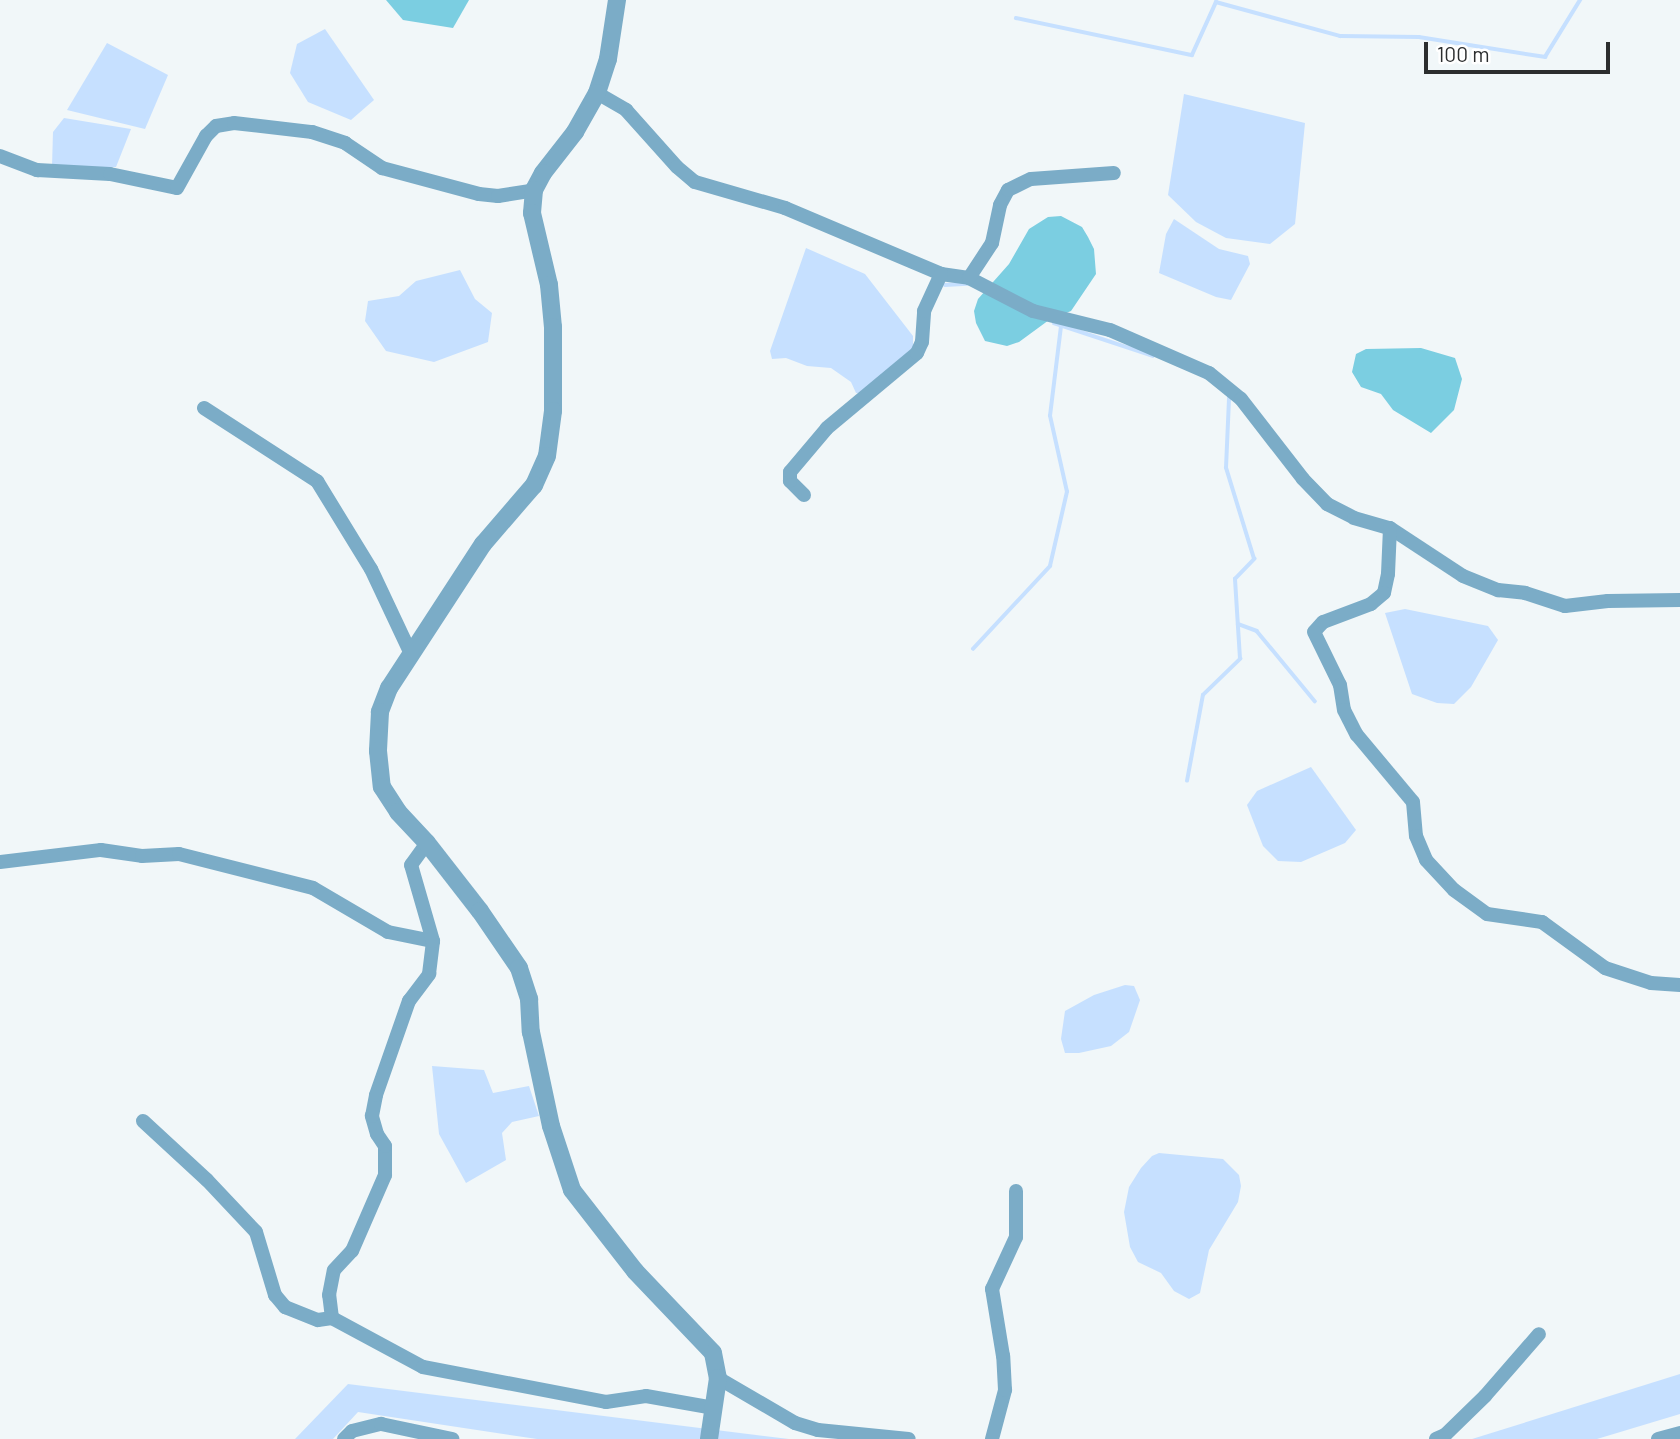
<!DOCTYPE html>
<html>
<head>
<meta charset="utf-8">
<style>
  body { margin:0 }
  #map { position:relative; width:1680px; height:1439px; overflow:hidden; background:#f1f7f9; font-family:Barlow,sans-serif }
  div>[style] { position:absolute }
  .forest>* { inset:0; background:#7bcee1 }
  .water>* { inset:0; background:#c6e0ff }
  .stream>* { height:3.5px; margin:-1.75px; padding:0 1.75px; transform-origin:1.75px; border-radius:1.75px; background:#c6e0ff }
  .minor>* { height:14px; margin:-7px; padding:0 7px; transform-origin:7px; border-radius:7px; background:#7bacc7 }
  .tertiary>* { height:18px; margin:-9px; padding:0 9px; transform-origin:9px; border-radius:9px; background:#7bacc7 }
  span { translate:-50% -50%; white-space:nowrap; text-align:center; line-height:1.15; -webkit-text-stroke:5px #fff; paint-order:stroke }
  .scale { position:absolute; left:1424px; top:42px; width:186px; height:32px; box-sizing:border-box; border:4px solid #2c2e2f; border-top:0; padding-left:9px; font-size:21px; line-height:24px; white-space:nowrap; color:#2c2e2f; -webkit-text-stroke:5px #fff; paint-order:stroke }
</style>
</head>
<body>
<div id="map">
  <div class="forest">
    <i style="clip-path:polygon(386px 0,469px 0,453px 28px,403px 20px)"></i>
    <i style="clip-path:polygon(1061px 216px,1082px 227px,1088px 237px,1094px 249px,1096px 274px,1071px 311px,1049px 320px,1019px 342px,1007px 346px,985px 341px,976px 323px,974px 311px,978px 299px,1009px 264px,1029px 229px,1048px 217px)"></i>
    <i style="clip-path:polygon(1421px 348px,1455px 358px,1462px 379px,1454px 410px,1431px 433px,1393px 410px,1381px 394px,1361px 387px,1352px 372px,1356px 354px,1366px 349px)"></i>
  </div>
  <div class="water">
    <i style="clip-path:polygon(325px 29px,374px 100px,351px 120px,308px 102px,290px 73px,297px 44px)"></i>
    <i style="clip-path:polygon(107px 43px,168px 75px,145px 129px,67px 110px)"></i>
    <i style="clip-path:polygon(1184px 94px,1305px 123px,1295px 224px,1270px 244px,1226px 238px,1196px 222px,1168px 195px)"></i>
    <i style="clip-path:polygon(64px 118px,131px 129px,116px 167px,52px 167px,53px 132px)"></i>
    <i style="clip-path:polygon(1174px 219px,1219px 249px,1248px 256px,1250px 264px,1231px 300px,1216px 297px,1159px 273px,1166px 234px)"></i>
    <i style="clip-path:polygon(806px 248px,865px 274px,913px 336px,913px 348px,863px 393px,856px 393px,851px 382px,831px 368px,807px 366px,786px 358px,772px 359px,770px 351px)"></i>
    <i style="clip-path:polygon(460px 270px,475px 299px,492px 313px,488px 342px,434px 362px,386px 351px,365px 321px,368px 301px,399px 296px,416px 281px)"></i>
    <i style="clip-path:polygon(1405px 609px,1488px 626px,1498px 640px,1471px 687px,1454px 704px,1437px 703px,1412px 694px,1385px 613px)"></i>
    <i style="clip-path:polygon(1311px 767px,1356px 830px,1345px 843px,1301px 862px,1278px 861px,1263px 846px,1247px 805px,1257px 791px)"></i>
    <i style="clip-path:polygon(1125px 985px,1134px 986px,1140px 1000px,1129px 1032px,1111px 1046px,1079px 1053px,1065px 1053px,1061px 1039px,1065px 1011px,1094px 995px)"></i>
    <i style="clip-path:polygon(432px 1066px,484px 1070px,493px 1093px,529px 1086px,539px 1116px,512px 1122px,502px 1133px,506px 1160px,466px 1183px,439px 1134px)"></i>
    <i style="clip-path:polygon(1159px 1153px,1223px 1159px,1239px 1175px,1241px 1186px,1238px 1202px,1209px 1250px,1200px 1293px,1189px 1299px,1174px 1291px,1161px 1273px,1138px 1262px,1130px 1247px,1124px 1212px,1129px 1187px,1141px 1168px,1152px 1156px)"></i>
    <i style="clip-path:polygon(1680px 1374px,1680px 1414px,1597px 1439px,1472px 1439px)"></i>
    <i style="clip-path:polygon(348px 1384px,789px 1439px,537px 1439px,358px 1412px,333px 1439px,295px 1439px)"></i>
  </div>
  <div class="stream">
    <i style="left:1016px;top:18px;width:180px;rotate:11.9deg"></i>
    <i style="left:1192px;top:55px;width:58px;rotate:-65.6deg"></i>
    <i style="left:1216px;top:2px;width:129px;rotate:15.3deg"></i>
    <i style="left:1340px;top:36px;width:79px;rotate:0.7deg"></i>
    <i style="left:1419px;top:37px;width:128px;rotate:9deg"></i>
    <i style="left:1545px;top:57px;width:67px;rotate:-58.4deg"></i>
    <i style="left:945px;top:285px;width:22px;rotate:-3deg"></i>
    <i style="left:1054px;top:323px;width:104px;rotate:18.4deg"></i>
    <i style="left:1238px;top:624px;width:20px;rotate:20deg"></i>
    <i style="left:1257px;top:631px;width:91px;rotate:50.4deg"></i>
    <i style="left:973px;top:649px;width:113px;rotate:-47.1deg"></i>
    <i style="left:1050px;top:566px;width:76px;rotate:-77.1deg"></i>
    <i style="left:1067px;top:492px;width:78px;rotate:-102.6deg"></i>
    <i style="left:1050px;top:416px;width:91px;rotate:-83deg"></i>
    <i style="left:1187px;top:781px;width:87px;rotate:-79.5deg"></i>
    <i style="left:1203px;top:695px;width:52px;rotate:-44.2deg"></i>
    <i style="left:1240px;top:659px;width:80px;rotate:-93.6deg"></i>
    <i style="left:1235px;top:579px;width:28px;rotate:-46deg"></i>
    <i style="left:1254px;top:559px;width:95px;rotate:-107.1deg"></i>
    <i style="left:1226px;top:468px;width:70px;rotate:-87.5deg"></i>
  </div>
  <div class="minor">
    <i style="left:597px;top:93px;width:34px;rotate:30deg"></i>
    <i style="left:626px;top:110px;width:76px;rotate:48.2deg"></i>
    <i style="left:677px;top:167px;width:23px;rotate:40deg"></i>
    <i style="left:695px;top:182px;width:94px;rotate:16.1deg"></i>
    <i style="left:785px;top:208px;width:169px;rotate:22.9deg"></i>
    <i style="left:941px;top:274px;width:28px;rotate:8deg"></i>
    <i style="left:969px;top:278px;width:72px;rotate:27.3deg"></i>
    <i style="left:1033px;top:311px;width:79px;rotate:13.9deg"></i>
    <i style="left:1110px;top:330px;width:108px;rotate:23.5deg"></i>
    <i style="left:1209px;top:373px;width:41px;rotate:39.1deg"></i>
    <i style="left:1241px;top:399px;width:101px;rotate:52.2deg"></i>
    <i style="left:1303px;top:479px;width:35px;rotate:46deg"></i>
    <i style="left:1327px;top:504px;width:30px;rotate:27deg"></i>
    <i style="left:1354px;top:518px;width:37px;rotate:16deg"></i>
    <i style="left:1390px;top:528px;width:87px;rotate:33.3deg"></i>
    <i style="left:1463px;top:576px;width:38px;rotate:22deg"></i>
    <i style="left:1498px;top:590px;width:27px;rotate:6deg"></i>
    <i style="left:1525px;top:593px;width:42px;rotate:18deg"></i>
    <i style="left:1565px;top:606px;width:43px;rotate:-6.6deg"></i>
    <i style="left:1608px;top:601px;width:72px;rotate:-0.8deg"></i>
    <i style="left:0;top:156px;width:40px;rotate:21deg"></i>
    <i style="left:37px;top:170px;width:73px;rotate:3.1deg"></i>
    <i style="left:110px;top:174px;width:68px;rotate:11.8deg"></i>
    <i style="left:177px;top:188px;width:60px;rotate:-60.9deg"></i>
    <i style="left:206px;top:136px;width:14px;rotate:-45deg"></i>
    <i style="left:216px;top:126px;width:18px;rotate:-9deg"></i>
    <i style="left:234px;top:123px;width:79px;rotate:6.6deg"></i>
    <i style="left:312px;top:132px;width:35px;rotate:18deg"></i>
    <i style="left:345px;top:143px;width:45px;rotate:34deg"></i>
    <i style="left:382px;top:168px;width:100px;rotate:15deg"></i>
    <i style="left:479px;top:194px;width:19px;rotate:6deg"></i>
    <i style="left:498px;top:196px;width:36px;rotate:-9deg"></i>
    <i style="left:969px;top:278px;width:42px;rotate:-56.7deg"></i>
    <i style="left:992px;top:243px;width:39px;rotate:-78deg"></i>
    <i style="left:1000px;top:205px;width:17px;rotate:-62deg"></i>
    <i style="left:1008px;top:190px;width:25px;rotate:-26deg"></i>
    <i style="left:1031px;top:179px;width:83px;rotate:-4.1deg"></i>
    <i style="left:204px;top:408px;width:135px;rotate:32.9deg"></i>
    <i style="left:317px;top:481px;width:103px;rotate:58.5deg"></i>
    <i style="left:371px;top:569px;width:94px;rotate:64.8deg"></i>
    <i style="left:804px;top:495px;width:20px;rotate:-135deg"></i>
    <i style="left:790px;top:481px;width:9px;rotate:-90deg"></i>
    <i style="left:790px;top:472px;width:57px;rotate:-49.9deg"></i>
    <i style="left:827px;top:428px;width:117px;rotate:-39.8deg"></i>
    <i style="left:917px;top:353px;width:12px;rotate:-66deg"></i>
    <i style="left:922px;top:342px;width:31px;rotate:-86deg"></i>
    <i style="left:924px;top:311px;width:41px;rotate:-65.3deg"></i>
    <i style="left:1390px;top:528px;width:46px;rotate:92.5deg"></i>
    <i style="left:1388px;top:574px;width:19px;rotate:102deg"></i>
    <i style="left:1384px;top:593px;width:17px;rotate:140deg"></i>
    <i style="left:1371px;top:604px;width:51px;rotate:159.4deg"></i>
    <i style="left:1323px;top:622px;width:13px;rotate:132deg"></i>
    <i style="left:1314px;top:632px;width:59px;rotate:63.9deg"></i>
    <i style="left:1340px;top:685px;width:25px;rotate:81deg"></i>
    <i style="left:1344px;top:710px;width:28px;rotate:63deg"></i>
    <i style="left:1357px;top:735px;width:87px;rotate:50.1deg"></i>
    <i style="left:1413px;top:802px;width:34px;rotate:85deg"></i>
    <i style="left:1416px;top:836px;width:26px;rotate:67deg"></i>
    <i style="left:1426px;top:860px;width:41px;rotate:47deg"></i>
    <i style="left:1454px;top:890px;width:41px;rotate:36deg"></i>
    <i style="left:1487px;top:914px;width:56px;rotate:8.3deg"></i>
    <i style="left:1542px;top:922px;width:78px;rotate:36.1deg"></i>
    <i style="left:1605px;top:968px;width:48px;rotate:18.1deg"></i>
    <i style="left:1651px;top:983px;width:29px;rotate:4deg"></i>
    <i style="left:0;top:862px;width:102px;rotate:-6.8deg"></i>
    <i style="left:101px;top:850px;width:41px;rotate:8.3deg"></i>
    <i style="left:142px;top:856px;width:37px;rotate:-3deg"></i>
    <i style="left:179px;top:854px;width:138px;rotate:14.2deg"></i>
    <i style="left:313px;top:888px;width:87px;rotate:30.4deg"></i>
    <i style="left:388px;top:932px;width:46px;rotate:11.3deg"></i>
    <i style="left:143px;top:1121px;width:87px;rotate:42.7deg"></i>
    <i style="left:207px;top:1180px;width:71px;rotate:46.7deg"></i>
    <i style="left:256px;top:1232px;width:66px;rotate:73.2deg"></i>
    <i style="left:275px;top:1295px;width:16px;rotate:50deg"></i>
    <i style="left:285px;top:1307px;width:35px;rotate:22deg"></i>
    <i style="left:318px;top:1320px;width:14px;rotate:-8deg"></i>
    <i style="left:332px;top:1318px;width:103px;rotate:28.3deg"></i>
    <i style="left:423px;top:1367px;width:186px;rotate:10.8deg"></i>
    <i style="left:606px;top:1402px;width:40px;rotate:-8.5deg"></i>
    <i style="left:646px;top:1396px;width:69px;rotate:10deg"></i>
    <i style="left:332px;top:1318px;width:23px;rotate:-97deg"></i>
    <i style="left:329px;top:1295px;width:25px;rotate:-79deg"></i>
    <i style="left:334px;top:1270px;width:26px;rotate:-47deg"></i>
    <i style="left:352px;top:1251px;width:83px;rotate:-66.5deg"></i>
    <i style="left:385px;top:1175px;width:29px;rotate:-90deg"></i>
    <i style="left:385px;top:1146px;width:14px;rotate:-124deg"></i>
    <i style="left:377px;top:1134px;width:19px;rotate:-106deg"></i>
    <i style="left:372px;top:1116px;width:21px;rotate:-79deg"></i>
    <i style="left:376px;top:1095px;width:100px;rotate:-70.7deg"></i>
    <i style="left:409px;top:1001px;width:34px;rotate:-53deg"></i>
    <i style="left:429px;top:974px;width:33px;rotate:-83deg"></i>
    <i style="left:433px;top:941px;width:79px;rotate:-106.1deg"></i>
    <i style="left:411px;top:865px;width:27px;rotate:-54deg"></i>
    <i style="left:718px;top:1378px;width:89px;rotate:30.3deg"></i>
    <i style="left:795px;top:1423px;width:24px;rotate:17deg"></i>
    <i style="left:818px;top:1430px;width:91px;rotate:5.6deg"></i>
    <i style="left:344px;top:1439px;width:11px;rotate:-45deg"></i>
    <i style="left:352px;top:1431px;width:30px;rotate:-14deg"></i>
    <i style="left:381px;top:1424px;width:73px;rotate:11.9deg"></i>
    <i style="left:992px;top:1439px;width:51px;rotate:-75.1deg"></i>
    <i style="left:1005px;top:1390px;width:34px;rotate:-93deg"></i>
    <i style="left:1003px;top:1356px;width:68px;rotate:-99.3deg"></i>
    <i style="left:992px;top:1289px;width:57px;rotate:-65.2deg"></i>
    <i style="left:1016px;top:1237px;width:46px;rotate:-90deg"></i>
    <i style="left:1436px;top:1439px;width:10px;rotate:-24deg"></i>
    <i style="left:1445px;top:1435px;width:56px;rotate:-44.3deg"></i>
    <i style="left:1485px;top:1396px;width:82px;rotate:-48.9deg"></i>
    <i style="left:1658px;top:1439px;width:23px;rotate:-15deg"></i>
  </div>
  <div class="tertiary">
    <i style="left:617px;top:0;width:60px;rotate:98.7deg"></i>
    <i style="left:608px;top:59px;width:36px;rotate:108deg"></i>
    <i style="left:597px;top:93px;width:45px;rotate:119.4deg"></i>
    <i style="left:575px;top:132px;width:52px;rotate:128deg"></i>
    <i style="left:543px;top:173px;width:19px;rotate:118deg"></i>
    <i style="left:534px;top:190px;width:23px;rotate:95deg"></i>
    <i style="left:532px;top:213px;width:74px;rotate:76.7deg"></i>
    <i style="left:549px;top:285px;width:42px;rotate:84.6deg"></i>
    <i style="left:553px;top:327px;width:84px;rotate:90deg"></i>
    <i style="left:553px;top:411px;width:45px;rotate:97.6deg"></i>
    <i style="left:547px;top:456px;width:32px;rotate:114deg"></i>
    <i style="left:534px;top:485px;width:78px;rotate:130.8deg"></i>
    <i style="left:483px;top:544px;width:172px;rotate:123.1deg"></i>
    <i style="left:389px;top:688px;width:26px;rotate:111deg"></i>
    <i style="left:380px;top:712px;width:39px;rotate:93deg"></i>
    <i style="left:378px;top:751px;width:36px;rotate:84deg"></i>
    <i style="left:382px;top:787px;width:30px;rotate:57deg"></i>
    <i style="left:398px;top:812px;width:42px;rotate:46.9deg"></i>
    <i style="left:427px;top:843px;width:86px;rotate:52.1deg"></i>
    <i style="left:480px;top:911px;width:69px;rotate:55.6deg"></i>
    <i style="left:519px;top:968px;width:33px;rotate:72deg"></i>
    <i style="left:529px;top:999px;width:33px;rotate:87deg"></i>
    <i style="left:531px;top:1032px;width:96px;rotate:78deg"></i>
    <i style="left:551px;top:1126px;width:67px;rotate:71.8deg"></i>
    <i style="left:572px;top:1190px;width:103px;rotate:52.1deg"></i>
    <i style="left:635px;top:1271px;width:113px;rotate:46.4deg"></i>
    <i style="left:713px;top:1353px;width:25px;rotate:79deg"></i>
    <i style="left:718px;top:1378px;width:62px;rotate:98.4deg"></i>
  </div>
  <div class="scale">100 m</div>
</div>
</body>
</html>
